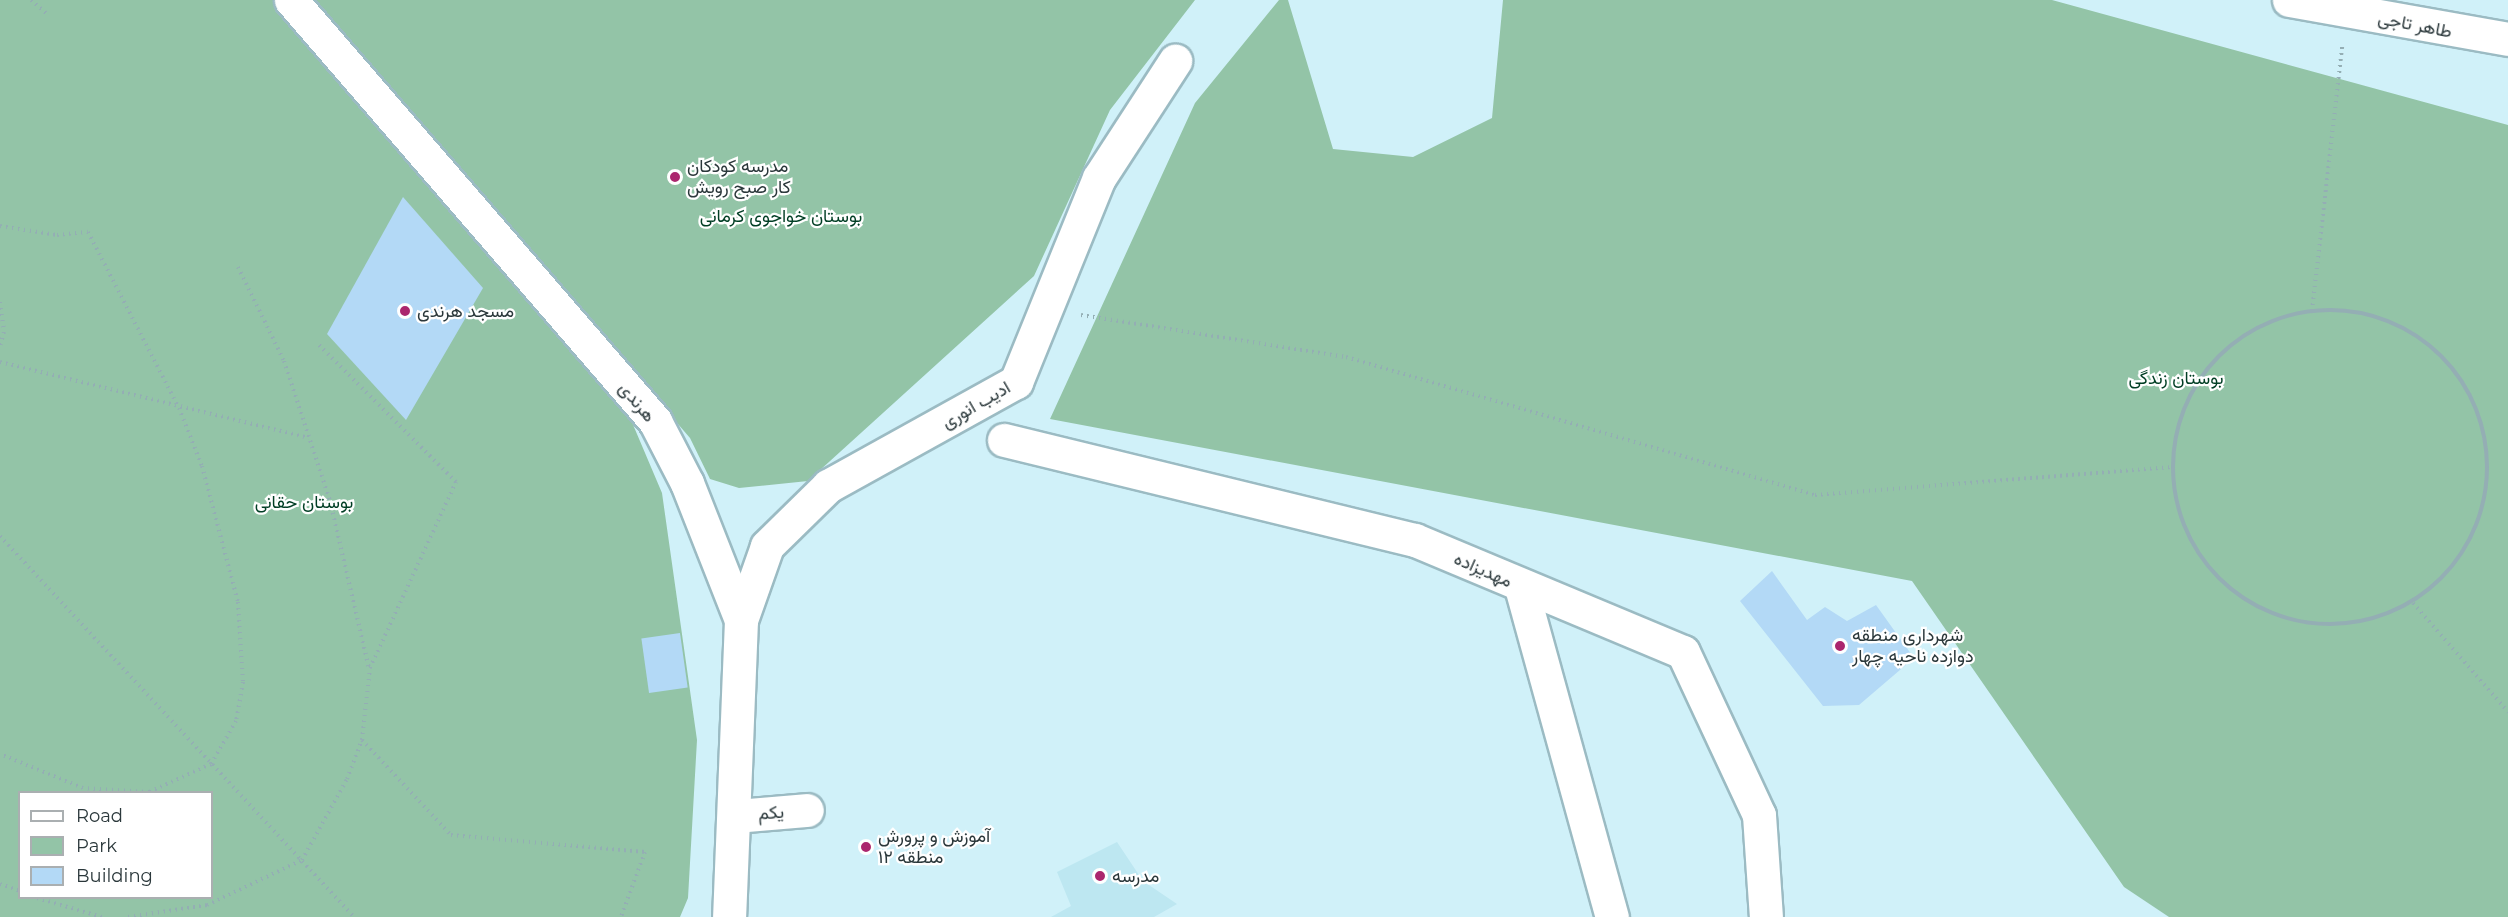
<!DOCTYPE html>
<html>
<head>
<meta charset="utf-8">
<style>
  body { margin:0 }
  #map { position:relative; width:2508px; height:917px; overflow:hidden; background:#d0f1f9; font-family:Montserrat,Vazirmatn,sans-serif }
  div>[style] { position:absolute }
  .built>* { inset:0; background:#bde7f1 }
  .green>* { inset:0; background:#93c4a7 }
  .building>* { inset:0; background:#b3d9f6; transform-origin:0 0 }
  .path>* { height:4px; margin-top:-2px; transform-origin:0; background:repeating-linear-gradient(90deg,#94aeb4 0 1.5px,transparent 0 6px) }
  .path>.ring { margin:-2px; padding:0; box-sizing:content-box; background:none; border:4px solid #94aeb4; border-radius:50% }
  .roads { filter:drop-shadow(2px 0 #9bbbc3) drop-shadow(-2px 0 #9bbbc3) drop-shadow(0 2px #9bbbc3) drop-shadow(0 -2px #9bbbc3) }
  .minor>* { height:33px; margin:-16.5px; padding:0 16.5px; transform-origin:16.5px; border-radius:16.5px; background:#fff }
  .dots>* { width:16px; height:16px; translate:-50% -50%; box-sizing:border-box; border:3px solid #fff; border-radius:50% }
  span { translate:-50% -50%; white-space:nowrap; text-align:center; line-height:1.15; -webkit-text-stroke:4.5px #fff; paint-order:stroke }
  .street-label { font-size:18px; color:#2b383b }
  .poi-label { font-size:18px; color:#2b383b }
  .left { translate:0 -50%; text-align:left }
  .park-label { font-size:18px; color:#003e24 }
  .legend { position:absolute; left:18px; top:791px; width:195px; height:108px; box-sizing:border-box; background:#fff; border:2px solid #aaafb1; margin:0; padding:8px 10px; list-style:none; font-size:18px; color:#2b383b }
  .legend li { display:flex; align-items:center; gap:12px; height:30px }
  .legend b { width:30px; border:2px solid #aaafb1 }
</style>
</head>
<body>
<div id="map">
  <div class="built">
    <i style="clip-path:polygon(1117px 842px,1143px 881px,1177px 904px,1154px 917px,1051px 917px,1071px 906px,1057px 872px)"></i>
  </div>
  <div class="green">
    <i style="clip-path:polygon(evenodd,0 0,274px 0,404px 159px,620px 394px,662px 493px,697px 740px,688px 898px,680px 917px,0 917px,0 0,20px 792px,212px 792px,212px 898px,20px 898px,20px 792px)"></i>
    <i style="clip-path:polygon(313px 0,1195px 0,1110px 110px,1034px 276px,808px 481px,739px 488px,710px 479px,690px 438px)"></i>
    <i style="clip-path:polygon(1279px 0,1288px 0,1333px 149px,1413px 157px,1492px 118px,1503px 0,2052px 0,2508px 125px,2508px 917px,2169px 917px,2124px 887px,1912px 581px,1050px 419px,1195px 103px)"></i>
  </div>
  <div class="building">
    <i style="clip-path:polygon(403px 197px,483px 288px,406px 420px,327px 334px)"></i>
    <i style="clip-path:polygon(1772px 571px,1807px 620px,1825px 607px,1847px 621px,1876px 605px,1914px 658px,1859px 705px,1823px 706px,1740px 601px)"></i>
    <i style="left:680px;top:633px;width:55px;height:39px;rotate:82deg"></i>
  </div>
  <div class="path">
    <i style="left:31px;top:0;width:23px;rotate:41deg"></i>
    <i style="left:0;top:226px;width:58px;rotate:9deg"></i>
    <i style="left:57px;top:235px;width:31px;rotate:-6deg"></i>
    <i style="left:88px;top:232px;width:198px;rotate:62.7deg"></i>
    <i style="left:179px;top:408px;width:62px;rotate:68.4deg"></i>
    <i style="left:202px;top:466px;width:141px;rotate:75.2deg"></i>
    <i style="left:238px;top:602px;width:80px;rotate:86.4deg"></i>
    <i style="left:243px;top:682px;width:40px;rotate:100deg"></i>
    <i style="left:236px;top:721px;width:50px;rotate:120.2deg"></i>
    <i style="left:211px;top:764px;width:68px;rotate:155.7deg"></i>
    <i style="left:149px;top:792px;width:66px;rotate:-176.5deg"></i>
    <i style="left:83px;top:788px;width:90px;rotate:-157.7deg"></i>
    <i style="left:238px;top:267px;width:105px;rotate:63.9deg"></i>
    <i style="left:284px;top:361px;width:147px;rotate:71.8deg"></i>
    <i style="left:330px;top:501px;width:171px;rotate:76.9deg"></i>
    <i style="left:0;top:302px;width:30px;rotate:82deg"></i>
    <i style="left:4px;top:332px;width:15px;rotate:106deg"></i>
    <i class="ring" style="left:2173px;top:310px;width:310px;height:310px"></i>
    <i style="left:2312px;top:311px;width:267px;rotate:-83.5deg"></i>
    <i style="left:1081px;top:315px;width:268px;rotate:9deg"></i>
    <i style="left:1346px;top:357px;width:489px;rotate:16.4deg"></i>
    <i style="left:1815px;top:495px;width:358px;rotate:-4.5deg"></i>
    <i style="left:0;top:362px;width:318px;rotate:13.8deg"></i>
    <i style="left:0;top:536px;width:520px;rotate:47.1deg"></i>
    <i style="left:2413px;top:603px;width:145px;rotate:48.9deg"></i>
    <i style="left:362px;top:740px;width:130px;rotate:46.9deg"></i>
    <i style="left:451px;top:835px;width:195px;rotate:5deg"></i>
    <i style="left:645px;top:852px;width:69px;rotate:110.3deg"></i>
    <i style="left:0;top:884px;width:21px;rotate:19deg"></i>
    <i style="left:37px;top:898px;width:68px;rotate:16.3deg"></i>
    <i style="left:128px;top:917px;width:80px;rotate:-8.6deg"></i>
    <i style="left:207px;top:905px;width:105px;rotate:-25.3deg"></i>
    <i style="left:302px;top:860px;width:93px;rotate:-60.9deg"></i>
    <i style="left:347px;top:779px;width:42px;rotate:-69deg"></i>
    <i style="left:362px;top:740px;width:72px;rotate:-83.7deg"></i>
    <i style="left:370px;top:668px;width:205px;rotate:-65.2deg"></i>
    <i style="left:456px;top:482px;width:198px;rotate:-135deg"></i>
  </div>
  <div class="roads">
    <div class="minor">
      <i style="left:291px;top:0;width:557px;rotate:49.15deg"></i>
      <i style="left:655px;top:421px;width:70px;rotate:62.7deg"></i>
      <i style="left:687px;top:483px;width:147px;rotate:68.5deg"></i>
      <i style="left:741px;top:620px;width:297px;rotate:92.3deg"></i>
      <i style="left:2289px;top:0;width:222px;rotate:10.1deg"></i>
      <i style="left:1004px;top:440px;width:423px;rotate:13.7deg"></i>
      <i style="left:1415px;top:540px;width:290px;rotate:22.7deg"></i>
      <i style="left:1683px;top:652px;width:180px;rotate:65deg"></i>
      <i style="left:1759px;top:815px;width:102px;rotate:86.1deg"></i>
      <i style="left:1521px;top:587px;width:342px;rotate:74.6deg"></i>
      <i style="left:741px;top:620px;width:78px;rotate:-70.6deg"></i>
      <i style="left:767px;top:546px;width:86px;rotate:-44.5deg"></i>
      <i style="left:828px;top:486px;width:215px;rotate:-29deg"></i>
      <i style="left:1016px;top:382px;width:220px;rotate:-67.9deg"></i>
      <i style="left:1099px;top:178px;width:140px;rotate:-57deg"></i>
      <i style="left:736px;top:816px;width:71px;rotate:-4.8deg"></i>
    </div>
  </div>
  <div class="dots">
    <i style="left:675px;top:177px;background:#ab266e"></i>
    <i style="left:405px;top:311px;background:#ab266e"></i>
    <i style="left:1840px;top:646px;background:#ab266e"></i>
    <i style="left:866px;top:847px;background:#ab266e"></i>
    <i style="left:1100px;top:876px;background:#ab266e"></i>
  </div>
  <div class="street-label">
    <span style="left:2415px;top:25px;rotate:11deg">طاهر تاجی</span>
    <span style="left:637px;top:402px;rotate:50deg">هرندی</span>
    <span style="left:976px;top:405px;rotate:-30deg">ادیب انوری</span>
    <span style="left:1483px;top:570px;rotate:24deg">مهدیزاده</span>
    <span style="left:771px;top:813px;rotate:-5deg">یکم</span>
  </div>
  <div class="poi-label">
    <span class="left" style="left:687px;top:177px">مدرسه کودکان<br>کار صبح رویش</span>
    <span class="left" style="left:417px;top:311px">مسجد هرندی</span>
    <span class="left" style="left:1852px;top:646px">شهرداری منطقه<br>دوازده ناحیه چهار</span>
    <span class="left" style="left:878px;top:847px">آموزش و پرورش<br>منطقه ۱۲</span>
    <span class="left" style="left:1112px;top:876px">مدرسه</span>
  </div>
  <div class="park-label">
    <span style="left:781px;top:216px">بوستان خواجوی کرمانی</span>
    <span style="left:2176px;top:378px">بوستان زندگی</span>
    <span style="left:304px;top:502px">بوستان حقانی</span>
  </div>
  <ul class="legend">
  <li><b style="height:8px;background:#fff"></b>Road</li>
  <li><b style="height:16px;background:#93c4a7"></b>Park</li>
  <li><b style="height:16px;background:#b3d9f6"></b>Building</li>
  </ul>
</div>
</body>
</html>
